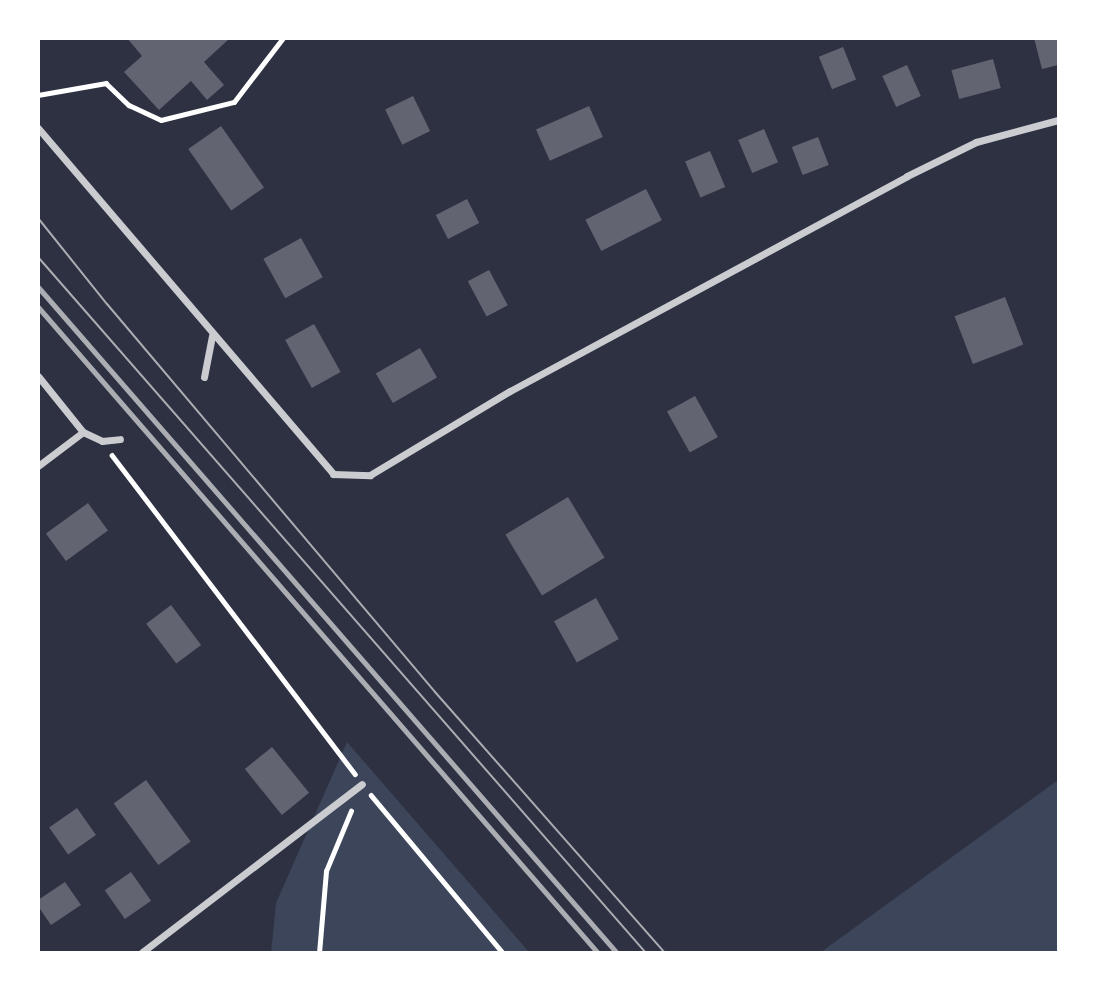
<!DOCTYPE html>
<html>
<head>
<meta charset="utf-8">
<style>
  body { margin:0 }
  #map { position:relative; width:1097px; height:991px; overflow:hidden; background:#2d3142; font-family:"Asap Condensed",sans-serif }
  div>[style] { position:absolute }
  .green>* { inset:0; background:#3c4559 }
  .building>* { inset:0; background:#626471; transform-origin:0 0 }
  .path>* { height:4.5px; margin:-2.25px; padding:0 2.25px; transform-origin:2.25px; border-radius:2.25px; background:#fff }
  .minor>* { height:7px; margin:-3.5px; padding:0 3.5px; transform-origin:3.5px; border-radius:3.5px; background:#caccd0 }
  .tram>* { height:2px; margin:-1px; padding:0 1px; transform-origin:1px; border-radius:1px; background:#abadb3 }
  .rail>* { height:5px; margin:-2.5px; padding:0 2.5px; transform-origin:2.5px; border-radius:2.5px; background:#abadb3 }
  span { translate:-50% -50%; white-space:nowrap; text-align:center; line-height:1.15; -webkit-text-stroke:7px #fff; paint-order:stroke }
  .frame { position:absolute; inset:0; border:40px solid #fff; pointer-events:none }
</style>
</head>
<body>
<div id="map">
  <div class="green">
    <i style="clip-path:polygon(347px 742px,529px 952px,271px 953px,276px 903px)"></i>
    <i style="clip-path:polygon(1058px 780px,1058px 952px,821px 952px)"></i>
  </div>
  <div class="building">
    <i style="clip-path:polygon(127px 38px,230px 38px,204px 62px,224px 85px,207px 100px,191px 81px,159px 110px,124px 72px,142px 56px)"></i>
    <i style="clip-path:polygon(1034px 38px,1058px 38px,1058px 65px,1042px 69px)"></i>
    <i style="left:843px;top:47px;width:35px;height:26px;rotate:68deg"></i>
    <i style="left:993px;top:59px;width:30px;height:43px;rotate:75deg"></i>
    <i style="left:907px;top:65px;width:34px;height:27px;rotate:66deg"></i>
    <i style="left:413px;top:96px;width:39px;height:31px;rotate:64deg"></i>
    <i style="left:589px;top:106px;width:34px;height:58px;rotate:66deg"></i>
    <i style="left:221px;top:126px;width:75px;height:40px;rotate:55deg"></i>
    <i style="left:764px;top:129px;width:36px;height:28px;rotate:67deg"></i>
    <i style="left:818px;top:137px;width:30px;height:28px;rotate:69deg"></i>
    <i style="left:710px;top:151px;width:39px;height:27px;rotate:67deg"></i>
    <i style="left:646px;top:189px;width:35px;height:68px;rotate:63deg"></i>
    <i style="left:467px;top:199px;width:27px;height:35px;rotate:63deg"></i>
    <i style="left:301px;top:238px;width:45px;height:43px;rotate:61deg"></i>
    <i style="left:489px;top:270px;width:40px;height:24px;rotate:62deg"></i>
    <i style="left:1005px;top:297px;width:51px;height:54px;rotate:69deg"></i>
    <i style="left:314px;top:324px;width:55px;height:33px;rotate:61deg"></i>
    <i style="left:420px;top:348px;width:34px;height:51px;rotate:60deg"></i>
    <i style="left:695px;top:396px;width:47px;height:32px;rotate:61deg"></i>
    <i style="left:568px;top:497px;width:71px;height:73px;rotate:59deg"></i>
    <i style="left:88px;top:503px;width:34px;height:52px;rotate:54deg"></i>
    <i style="left:596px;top:598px;width:47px;height:48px;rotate:61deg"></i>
    <i style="left:171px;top:605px;width:50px;height:31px;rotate:53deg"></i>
    <i style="left:272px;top:747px;width:59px;height:35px;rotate:51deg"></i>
    <i style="left:146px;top:780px;width:76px;height:40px;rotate:54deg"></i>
    <i style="left:77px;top:808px;width:33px;height:34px;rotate:55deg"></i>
    <i style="left:131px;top:872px;width:35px;height:32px;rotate:55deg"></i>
    <i style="clip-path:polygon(65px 882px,81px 905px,51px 925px,38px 906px,38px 900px)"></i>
  </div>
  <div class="path">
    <i style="left:38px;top:95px;width:69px;rotate:-10deg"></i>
    <i style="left:106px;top:83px;width:32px;rotate:44deg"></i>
    <i style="left:129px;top:105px;width:35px;rotate:25deg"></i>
    <i style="left:161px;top:120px;width:75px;rotate:-13.9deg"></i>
    <i style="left:234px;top:102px;width:81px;rotate:-52.6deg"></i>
    <i style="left:112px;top:455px;width:401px;rotate:52.7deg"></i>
    <i style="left:371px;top:795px;width:206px;rotate:50.1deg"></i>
    <i style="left:319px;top:953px;width:82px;rotate:-85.1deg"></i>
    <i style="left:326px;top:871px;width:65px;rotate:-67.4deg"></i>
  </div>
  <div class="minor">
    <i style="left:38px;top:128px;width:455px;rotate:49.5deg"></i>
    <i style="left:333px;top:474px;width:37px;rotate:2deg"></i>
    <i style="left:370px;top:475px;width:163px;rotate:-31deg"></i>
    <i style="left:510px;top:391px;width:451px;rotate:-28.4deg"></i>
    <i style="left:907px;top:176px;width:77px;rotate:-26.2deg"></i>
    <i style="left:976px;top:142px;width:85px;rotate:-15deg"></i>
    <i style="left:38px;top:376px;width:72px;rotate:51.2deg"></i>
    <i style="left:83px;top:432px;width:21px;rotate:25deg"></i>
    <i style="left:102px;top:441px;width:18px;rotate:-6deg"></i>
    <i style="left:204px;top:377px;width:42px;rotate:-79deg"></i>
    <i style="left:38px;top:466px;width:56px;rotate:-37.1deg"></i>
    <i style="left:141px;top:953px;width:278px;rotate:-37.4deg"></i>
  </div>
  <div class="tram">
    <i style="left:38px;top:218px;width:110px;rotate:51.3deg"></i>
    <i style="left:107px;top:304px;width:508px;rotate:49.79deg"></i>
    <i style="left:435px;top:692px;width:348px;rotate:48.6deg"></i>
    <i style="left:38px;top:257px;width:924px;rotate:48.86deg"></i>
  </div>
  <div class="rail">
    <i style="left:38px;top:287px;width:882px;rotate:49deg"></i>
    <i style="left:38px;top:307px;width:855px;rotate:49.08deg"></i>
  </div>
  <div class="frame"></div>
</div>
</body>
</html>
